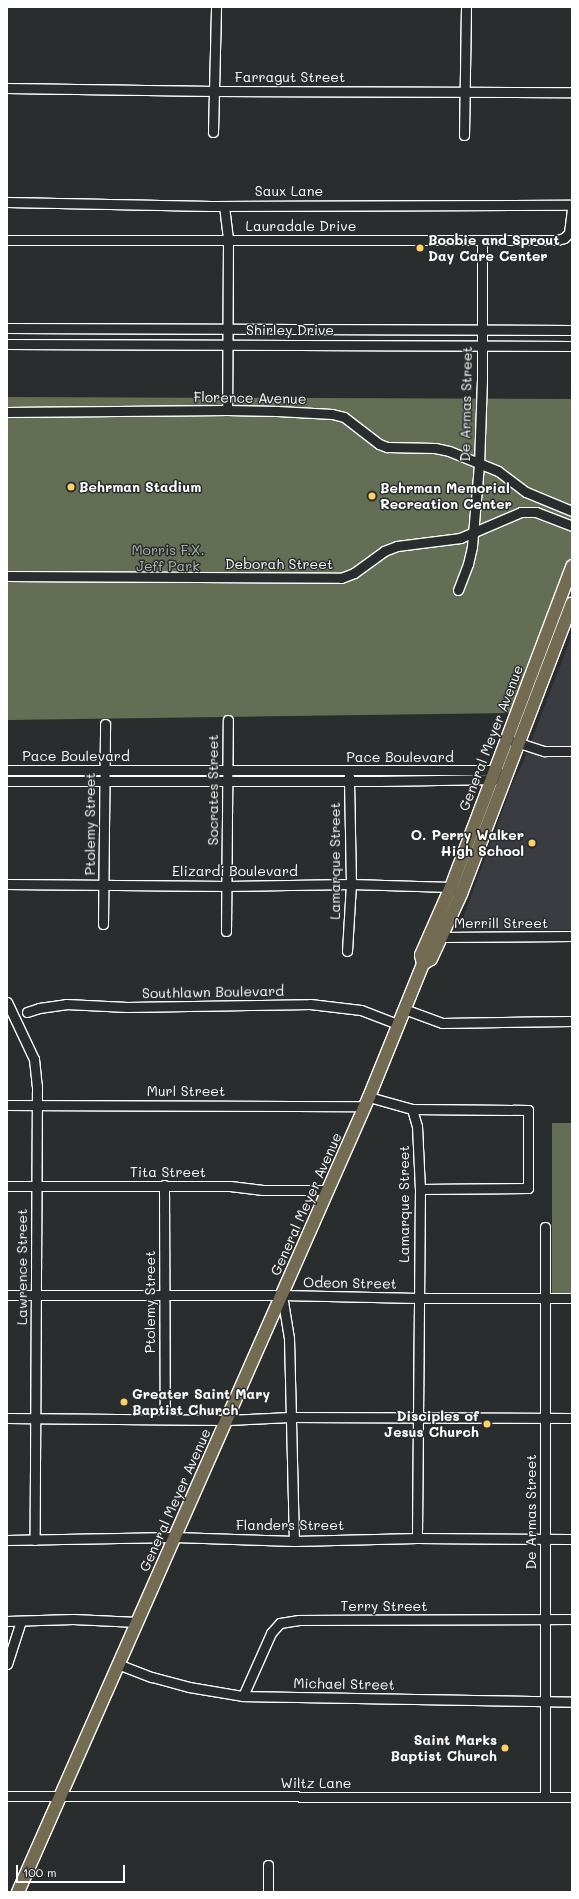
<!DOCTYPE html>
<html>
<head>
<meta charset="utf-8">
<style>
  body { margin:0 }
  #map { position:relative; width:579px; height:1899px; overflow:hidden; background:#2a2d2e; font-family:Mali,sans-serif }
  div>[style] { position:absolute }
  .built>* { inset:0; background:#3b3c42 }
  .green>* { inset:0; background:#636e55; transform-origin:0 0 }
  .roads { filter:drop-shadow(1px 0 #fff) drop-shadow(-1px 0 #fff) drop-shadow(0 1px #fff) drop-shadow(0 -1px #fff) }
  .minor>* { height:9px; margin:-4.5px; padding:0 4.5px; transform-origin:4.5px; border-radius:4.5px; background:#2a2d2e }
  .major>* { height:12px; margin:-6px; padding:0 6px; transform-origin:6px; border-radius:6px; background:#736b52 }
  .dots>* { width:11px; height:11px; translate:-50% -50%; box-sizing:border-box; border:2px solid #2a2d2e; border-radius:50% }
  span { translate:-50% -50%; white-space:nowrap; text-align:center; line-height:1.15; -webkit-text-stroke:3px #2a2d2e; paint-order:stroke }
  .street-label { font-size:14px; color:#fff }
  .poi-label { font-size:14px; color:#fff; font-weight:700 }
  .left { translate:0 -50%; text-align:left }
  .right { translate:-100% -50%; text-align:right }
  .park-label { font-size:14px; color:#b1b6aa }
  .frame { position:absolute; inset:0; border:8px solid #fff; pointer-events:none }
  .scale { position:absolute; left:16px; top:1865px; width:109px; height:18px; box-sizing:border-box; border:2px solid #fff; border-top:0; padding-left:5px; font-size:12px; line-height:14px; white-space:nowrap; color:#fff; -webkit-text-stroke:3px #2a2d2e; paint-order:stroke }
</style>
</head>
<body>
<div id="map">
  <div class="built">
    <i style="clip-path:polygon(572px 635px,572px 930px,459px 929px,512px 785px,522px 765px)"></i>
  </div>
  <div class="green">
    <i style="clip-path:polygon(7px 397px,572px 399px,572px 558px,516px 713px,7px 720px)"></i>
    <i style="left:552px;top:1123px;width:20px;height:170px"></i>
  </div>
  <div class="roads">
    <div class="minor">
      <i style="left:7px;top:88px;width:208px;rotate:0.8deg"></i>
      <i style="left:215px;top:91px;width:357px;rotate:0.2deg"></i>
      <i style="left:213px;top:132px;width:125px;rotate:-88.6deg"></i>
      <i style="left:464px;top:135px;width:128px;rotate:-89.1deg"></i>
      <i style="left:7px;top:202px;width:204px;rotate:1.1deg"></i>
      <i style="left:211px;top:206px;width:361px;rotate:-0.2deg"></i>
      <i style="left:224px;top:206px;width:34px;rotate:83deg"></i>
      <i style="left:228px;top:240px;width:170px;rotate:90.3deg"></i>
      <i style="left:7px;top:240px;width:550px"></i>
      <i style="left:557px;top:240px;width:7px;rotate:-16deg"></i>
      <i style="left:564px;top:238px;width:7px;rotate:-45deg"></i>
      <i style="left:569px;top:233px;width:23px;rotate:-83deg"></i>
      <i style="left:7px;top:328px;width:565px;rotate:0.2deg"></i>
      <i style="left:7px;top:344px;width:565px;rotate:0.2deg"></i>
      <i style="left:7px;top:412px;width:220px;rotate:-0.5deg"></i>
      <i style="left:227px;top:410px;width:50px;rotate:1.1deg"></i>
      <i style="left:277px;top:411px;width:55px;rotate:3.1deg"></i>
      <i style="left:332px;top:414px;width:12px;rotate:14deg"></i>
      <i style="left:344px;top:417px;width:44px;rotate:37.6deg"></i>
      <i style="left:379px;top:444px;width:9px;rotate:21deg"></i>
      <i style="left:387px;top:447px;width:48px;rotate:1.2deg"></i>
      <i style="left:435px;top:448px;width:14px;rotate:12deg"></i>
      <i style="left:449px;top:451px;width:53px;rotate:22.2deg"></i>
      <i style="left:498px;top:471px;width:35px;rotate:37deg"></i>
      <i style="left:526px;top:492px;width:50px;rotate:22.4deg"></i>
      <i style="left:7px;top:576px;width:334px;rotate:0.3deg"></i>
      <i style="left:341px;top:578px;width:14px;rotate:-21deg"></i>
      <i style="left:354px;top:573px;width:37px;rotate:-36deg"></i>
      <i style="left:384px;top:551px;width:14px;rotate:-21deg"></i>
      <i style="left:397px;top:546px;width:64px;rotate:-7.2deg"></i>
      <i style="left:460px;top:538px;width:66px;rotate:-23.1deg"></i>
      <i style="left:521px;top:512px;width:15px"></i>
      <i style="left:536px;top:512px;width:39px;rotate:21deg"></i>
      <i style="left:458px;top:590px;width:28px;rotate:-69deg"></i>
      <i style="left:468px;top:564px;width:18px;rotate:-77deg"></i>
      <i style="left:472px;top:546px;width:81px;rotate:-85.1deg"></i>
      <i style="left:479px;top:465px;width:86px;rotate:-88deg"></i>
      <i style="left:482px;top:379px;width:139px;rotate:-90deg"></i>
      <i style="left:513px;top:741px;width:33px;rotate:18deg"></i>
      <i style="left:544px;top:751px;width:28px"></i>
      <i style="left:7px;top:770px;width:487px"></i>
      <i style="left:494px;top:770px;width:7px;rotate:27deg"></i>
      <i style="left:7px;top:781px;width:372px"></i>
      <i style="left:379px;top:781px;width:117px;rotate:-1deg"></i>
      <i style="left:7px;top:884px;width:220px;rotate:0.5deg"></i>
      <i style="left:227px;top:886px;width:124px;rotate:-0.9deg"></i>
      <i style="left:351px;top:884px;width:100px;rotate:1.7deg"></i>
      <i style="left:451px;top:887px;width:4px;rotate:45deg"></i>
      <i style="left:103px;top:924px;width:200px;rotate:-89.4deg"></i>
      <i style="left:226px;top:931px;width:211px;rotate:-89.5deg"></i>
      <i style="left:436px;top:934px;width:7px;rotate:27deg"></i>
      <i style="left:442px;top:937px;width:130px;rotate:-0.4deg"></i>
      <i style="left:347px;top:951px;width:67px;rotate:-86.6deg"></i>
      <i style="left:351px;top:884px;width:108px;rotate:-91.1deg"></i>
      <i style="left:7px;top:1002px;width:63px;rotate:64.7deg"></i>
      <i style="left:34px;top:1059px;width:27px;rotate:84deg"></i>
      <i style="left:37px;top:1086px;width:454px;rotate:90.3deg"></i>
      <i style="left:404px;top:1009px;width:40px;rotate:20.2deg"></i>
      <i style="left:442px;top:1023px;width:130px;rotate:-0.9deg"></i>
      <i style="left:27px;top:1012px;width:13px;rotate:-18deg"></i>
      <i style="left:39px;top:1008px;width:27px;rotate:-8deg"></i>
      <i style="left:66px;top:1004px;width:61px;rotate:2.8deg"></i>
      <i style="left:127px;top:1007px;width:183px;rotate:-0.9deg"></i>
      <i style="left:310px;top:1004px;width:51px;rotate:6.7deg"></i>
      <i style="left:361px;top:1010px;width:40px;rotate:21deg"></i>
      <i style="left:369px;top:1097px;width:45px;rotate:15.6deg"></i>
      <i style="left:412px;top:1109px;width:116px;rotate:0.5deg"></i>
      <i style="left:528px;top:1110px;width:78px;rotate:90deg"></i>
      <i style="left:528px;top:1188px;width:108px;rotate:179.5deg"></i>
      <i style="left:7px;top:1105px;width:358px;rotate:0.2deg"></i>
      <i style="left:412px;top:1109px;width:18px;rotate:74deg"></i>
      <i style="left:417px;top:1126px;width:63px;rotate:87.3deg"></i>
      <i style="left:420px;top:1189px;width:349px;rotate:90.5deg"></i>
      <i style="left:164px;top:1185px;width:234px;rotate:89.8deg"></i>
      <i style="left:7px;top:1186px;width:223px"></i>
      <i style="left:230px;top:1186px;width:33px;rotate:7deg"></i>
      <i style="left:263px;top:1190px;width:65px"></i>
      <i style="left:7px;top:1295px;width:275px"></i>
      <i style="left:282px;top:1295px;width:136px;rotate:1.3deg"></i>
      <i style="left:418px;top:1298px;width:154px"></i>
      <i style="left:282px;top:1295px;width:44px;rotate:80.8deg"></i>
      <i style="left:289px;top:1338px;width:203px;rotate:88.6deg"></i>
      <i style="left:7px;top:1418px;width:221px;rotate:0.5deg"></i>
      <i style="left:228px;top:1420px;width:62px;rotate:-2.8deg"></i>
      <i style="left:290px;top:1417px;width:282px;rotate:0.2deg"></i>
      <i style="left:7px;top:1540px;width:167px;rotate:-1deg"></i>
      <i style="left:174px;top:1537px;width:120px;rotate:1.9deg"></i>
      <i style="left:294px;top:1541px;width:123px;rotate:-1.4deg"></i>
      <i style="left:417px;top:1538px;width:155px;rotate:0.4deg"></i>
      <i style="left:7px;top:1621px;width:66px;rotate:-1.7deg"></i>
      <i style="left:73px;top:1619px;width:64px;rotate:2.7deg"></i>
      <i style="left:7px;top:1664px;width:45px;rotate:-72deg"></i>
      <i style="left:120px;top:1665px;width:34px;rotate:21deg"></i>
      <i style="left:152px;top:1677px;width:38px;rotate:15deg"></i>
      <i style="left:189px;top:1687px;width:55px;rotate:9.5deg"></i>
      <i style="left:243px;top:1696px;width:329px;rotate:1deg"></i>
      <i style="left:243px;top:1696px;width:69px;rotate:-66deg"></i>
      <i style="left:271px;top:1633px;width:13px;rotate:-48deg"></i>
      <i style="left:280px;top:1623px;width:19px;rotate:-9deg"></i>
      <i style="left:299px;top:1620px;width:273px;rotate:-0.2deg"></i>
      <i style="left:7px;top:1796px;width:565px;rotate:0.1deg"></i>
      <i style="left:545px;top:1797px;width:570px;rotate:-90deg"></i>
      <i style="left:268px;top:1865px;width:27px;rotate:90deg"></i>
    </div>
    <div class="major">
      <i style="left:423px;top:964px;width:9px;rotate:-32deg"></i>
      <i style="left:431px;top:959px;width:72px;rotate:-65.2deg"></i>
      <i style="left:461px;top:894px;width:311px;rotate:-69.1deg"></i>
      <i style="left:18px;top:1892px;width:869px;rotate:-66.18deg"></i>
      <i style="left:369px;top:1097px;width:144px;rotate:-67.9deg"></i>
      <i style="left:423px;top:964px;width:9px;rotate:-103deg"></i>
      <i style="left:421px;top:955px;width:74px;rotate:-66.2deg"></i>
      <i style="left:451px;top:887px;width:343px;rotate:-69.3deg"></i>
    </div>
  </div>
  <div class="dots">
    <i style="left:420px;top:248px;background:#ffd166"></i>
    <i style="left:71px;top:487px;background:#ffd166"></i>
    <i style="left:372px;top:496px;background:#ffd166"></i>
    <i style="left:532px;top:843px;background:#ffd166"></i>
    <i style="left:124px;top:1402px;background:#ffd166"></i>
    <i style="left:487px;top:1424px;background:#ffd166"></i>
    <i style="left:505px;top:1748px;background:#ffd166"></i>
  </div>
  <div class="street-label">
    <span style="left:290px;top:77px">Farragut Street</span>
    <span style="left:289px;top:191px">Saux Lane</span>
    <span style="left:301px;top:226px">Lauradale Drive</span>
    <span style="left:290px;top:330px">Shirley Drive</span>
    <span style="left:250px;top:398px;rotate:1deg">Florence Avenue</span>
    <span style="left:466px;top:404px;rotate:-89deg">De Armas Street</span>
    <span style="left:279px;top:564px">Deborah Street</span>
    <span style="left:491px;top:738px;rotate:-69deg">General Meyer Avenue</span>
    <span style="left:76px;top:756px">Pace Boulevard</span>
    <span style="left:400px;top:757px">Pace Boulevard</span>
    <span style="left:213px;top:790px;rotate:-90deg">Socrates Street</span>
    <span style="left:90px;top:824px;rotate:-90deg">Ptolemy Street</span>
    <span style="left:335px;top:861px;rotate:-90deg">Lamarque Street</span>
    <span style="left:235px;top:871px">Elizardi Boulevard</span>
    <span style="left:501px;top:923px">Merrill Street</span>
    <span style="left:213px;top:992px;rotate:-1deg">Southlawn Boulevard</span>
    <span style="left:186px;top:1091px">Murl Street</span>
    <span style="left:168px;top:1172px">Tita Street</span>
    <span style="left:306px;top:1204px;rotate:-66deg">General Meyer Avenue</span>
    <span style="left:404px;top:1204px;rotate:-90deg">Lamarque Street</span>
    <span style="left:22px;top:1267px;rotate:-90deg">Lawrence Street</span>
    <span style="left:350px;top:1283px;rotate:1deg">Odeon Street</span>
    <span style="left:150px;top:1302px;rotate:-90deg">Ptolemy Street</span>
    <span style="left:175px;top:1500px;rotate:-66deg">General Meyer Avenue</span>
    <span style="left:531px;top:1512px;rotate:-90deg">De Armas Street</span>
    <span style="left:290px;top:1525px">Flanders Street</span>
    <span style="left:384px;top:1606px">Terry Street</span>
    <span style="left:344px;top:1684px;rotate:1deg">Michael Street</span>
    <span style="left:316px;top:1783px">Wiltz Lane</span>
  </div>
  <div class="poi-label">
    <span class="left" style="left:428px;top:248px">Boobie and Sprout<br>Day Care Center</span>
    <span class="left" style="left:79px;top:487px">Behrman Stadium</span>
    <span class="left" style="left:380px;top:496px">Behrman Memorial<br>Recreation Center</span>
    <span class="right" style="left:524px;top:843px">O. Perry Walker<br>High School</span>
    <span class="left" style="left:132px;top:1402px">Greater Saint Mary<br>Baptist Church</span>
    <span class="right" style="left:479px;top:1424px">Disciples of<br>Jesus Church</span>
    <span class="right" style="left:497px;top:1748px">Saint Marks<br>Baptist Church</span>
  </div>
  <div class="park-label">
    <span style="left:168px;top:558px">Morris F.X.<br>Jeff Park</span>
  </div>
  <div class="frame"></div>
  <div class="scale">100 m</div>
</div>
</body>
</html>
